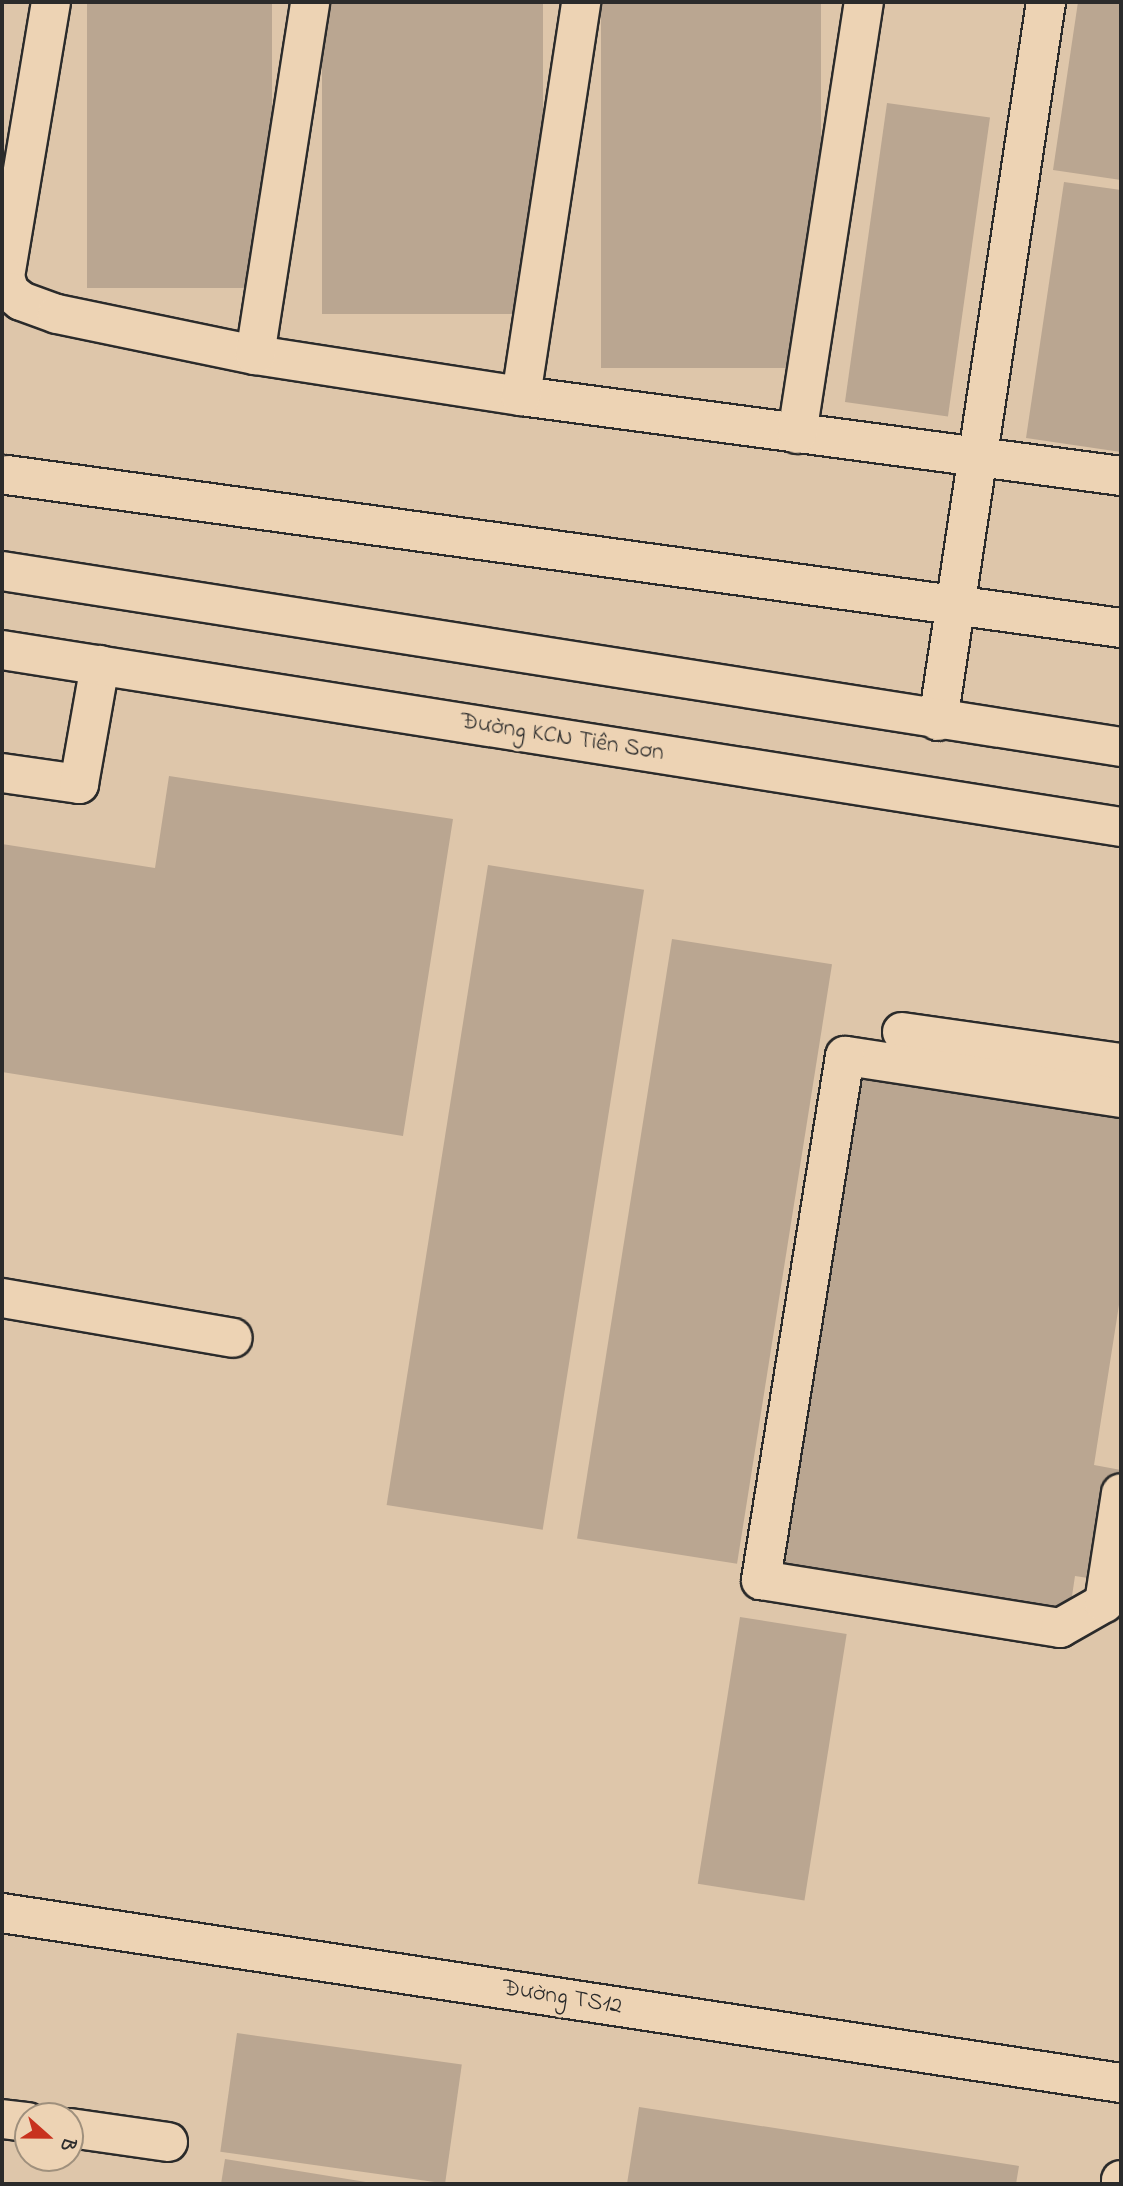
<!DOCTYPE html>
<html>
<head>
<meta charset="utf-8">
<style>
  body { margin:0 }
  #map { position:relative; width:1123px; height:2186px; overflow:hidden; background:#edd3b4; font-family:"Indie Flower",sans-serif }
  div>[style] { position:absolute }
  .built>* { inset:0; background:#dec6aa }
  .building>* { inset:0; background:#baa691; transform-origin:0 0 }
  .roads { filter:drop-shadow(2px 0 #2b2b2b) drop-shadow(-2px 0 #2b2b2b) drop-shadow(0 2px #2b2b2b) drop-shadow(0 -2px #2b2b2b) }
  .minor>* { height:38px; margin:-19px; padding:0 19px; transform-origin:19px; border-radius:19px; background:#edd3b4 }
  .major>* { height:38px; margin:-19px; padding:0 19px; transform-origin:19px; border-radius:19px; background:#edd3b4 }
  span { translate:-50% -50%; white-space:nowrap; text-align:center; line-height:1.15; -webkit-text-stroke:6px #edd3b4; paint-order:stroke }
  .street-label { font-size:24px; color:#2b2b2b }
  .frame { position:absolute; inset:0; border:4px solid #2b2b2b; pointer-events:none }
  .north { position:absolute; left:14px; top:2102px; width:70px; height:70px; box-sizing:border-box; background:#edd3b4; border:2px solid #9f907d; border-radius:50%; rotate:111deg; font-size:19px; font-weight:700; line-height:28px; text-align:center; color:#2b2b2b }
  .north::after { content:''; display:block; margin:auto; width:24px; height:32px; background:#c8321e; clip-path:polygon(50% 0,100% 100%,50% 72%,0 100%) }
</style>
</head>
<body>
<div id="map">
  <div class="built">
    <i style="clip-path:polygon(evenodd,2px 2px,1121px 2px,1121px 2184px,2px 2184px,2px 2px,28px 2116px,70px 2116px,70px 2158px,28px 2158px,28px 2116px)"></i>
  </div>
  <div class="building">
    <i style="left:87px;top:2px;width:185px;height:286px"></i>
    <i style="left:322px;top:2px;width:221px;height:312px"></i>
    <i style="left:601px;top:2px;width:220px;height:366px"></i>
    <i style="clip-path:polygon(1078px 2px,1121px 2px,1121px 180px,1053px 170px)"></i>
    <i style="left:887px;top:103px;width:104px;height:302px;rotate:8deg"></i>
    <i style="clip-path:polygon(1064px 182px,1121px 190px,1121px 452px,1026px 438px)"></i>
    <i style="clip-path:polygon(169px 776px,453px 819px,403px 1136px,2px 1072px,2px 844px,155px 868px)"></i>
    <i style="left:488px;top:865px;width:158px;height:648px;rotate:9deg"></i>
    <i style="left:672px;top:939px;width:162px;height:607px;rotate:9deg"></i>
    <i style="clip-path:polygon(853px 1070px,1121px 1110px,1121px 1292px,1094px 1465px,1121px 1470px,1121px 1493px,1108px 1581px,1075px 1576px,1068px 1623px,774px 1579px)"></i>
    <i style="left:740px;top:1617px;width:108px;height:270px;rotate:9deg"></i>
    <i style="left:237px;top:2033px;width:227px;height:120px;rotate:8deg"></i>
    <i style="clip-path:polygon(639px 2107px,1019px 2166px,1016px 2184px,627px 2184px)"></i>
    <i style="clip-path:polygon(225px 2159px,372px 2183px,372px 2184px,221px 2184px)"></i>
  </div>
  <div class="roads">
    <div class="minor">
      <i style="left:51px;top:2px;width:279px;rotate:99.5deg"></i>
      <i style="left:5px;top:277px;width:16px;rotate:72deg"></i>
      <i style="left:10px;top:292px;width:14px;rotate:39deg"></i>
      <i style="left:21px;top:301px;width:38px;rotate:20deg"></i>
      <i style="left:57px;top:314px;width:202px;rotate:11.7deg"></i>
      <i style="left:255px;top:355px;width:269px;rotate:8.8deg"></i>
      <i style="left:521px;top:396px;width:605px;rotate:7.59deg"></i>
      <i style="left:255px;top:355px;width:357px;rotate:-81.1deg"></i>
      <i style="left:521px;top:396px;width:399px;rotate:-81.3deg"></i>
      <i style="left:797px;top:434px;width:437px;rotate:-81.2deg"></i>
      <i style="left:7px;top:475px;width:1124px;rotate:7.82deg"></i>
      <i style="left:938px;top:721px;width:727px;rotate:-81.46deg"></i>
      <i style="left:2px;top:773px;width:78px;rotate:8.1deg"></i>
      <i style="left:79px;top:784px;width:121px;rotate:-80deg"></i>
      <i style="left:902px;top:1032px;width:221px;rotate:8.1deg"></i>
      <i style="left:1121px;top:1098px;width:279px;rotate:-171.3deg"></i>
      <i style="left:845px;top:1056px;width:531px;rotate:99.11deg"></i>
      <i style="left:761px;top:1580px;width:303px;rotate:9.1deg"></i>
      <i style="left:1060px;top:1628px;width:51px;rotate:-29.6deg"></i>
      <i style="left:1104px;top:1603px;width:111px;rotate:-81.2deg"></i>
      <i style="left:2px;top:1298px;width:234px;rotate:9.8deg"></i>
      <i style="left:2px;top:1913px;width:1132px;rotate:8.64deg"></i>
      <i style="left:2px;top:2119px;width:26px;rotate:7deg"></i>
      <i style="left:70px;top:2128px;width:99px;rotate:8.1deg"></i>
      <i style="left:1121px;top:2184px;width:4px;rotate:-90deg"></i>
    </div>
    <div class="major">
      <i style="left:2px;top:571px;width:1133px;rotate:8.94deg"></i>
      <i style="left:2px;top:650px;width:1133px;rotate:8.99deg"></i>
    </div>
  </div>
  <div class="street-label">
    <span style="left:562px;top:738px;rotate:9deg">Đường KCN Tiên Sơn</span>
    <span style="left:562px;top:1998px;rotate:9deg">Đường TS12</span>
  </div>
  <div class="frame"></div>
  <div class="north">B</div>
</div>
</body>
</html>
